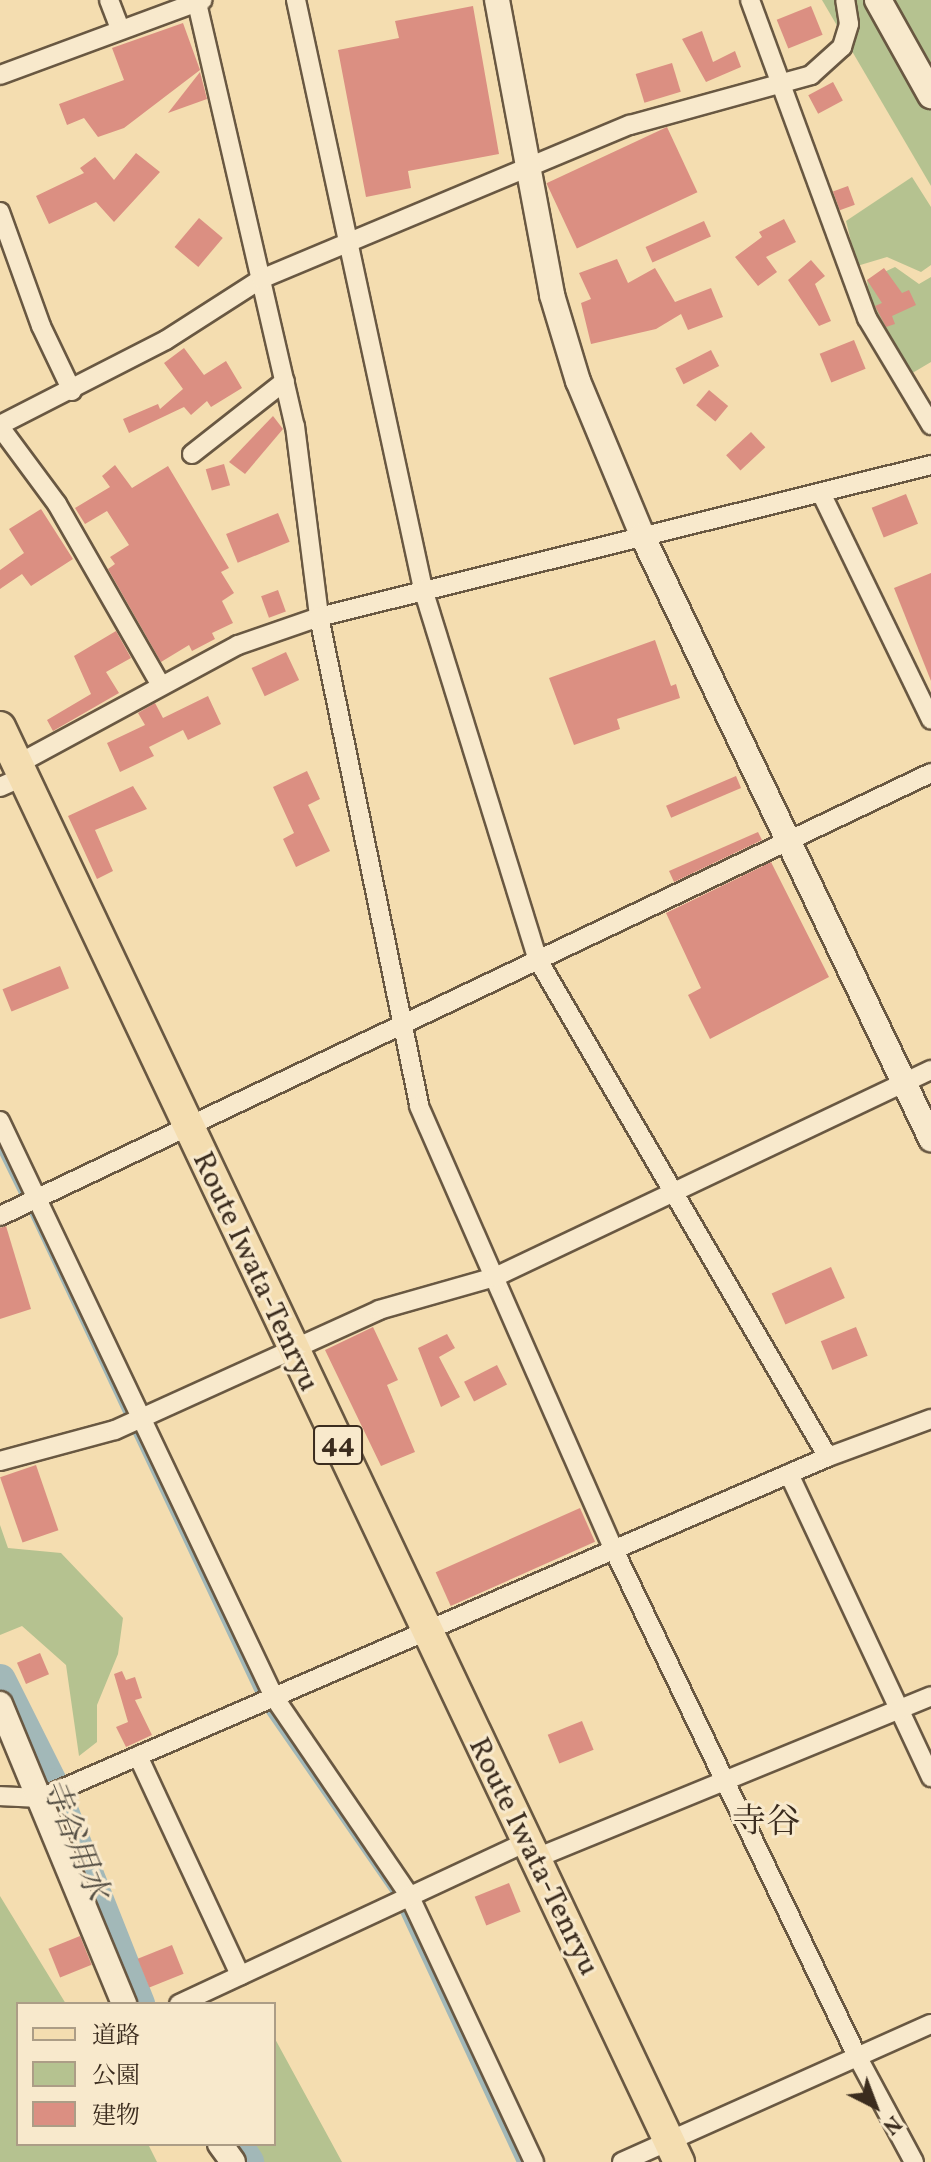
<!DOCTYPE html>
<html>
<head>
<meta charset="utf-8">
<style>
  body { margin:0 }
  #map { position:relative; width:931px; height:2162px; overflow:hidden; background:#f4ddb0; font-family:Vollkorn,"Noto Serif JP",serif }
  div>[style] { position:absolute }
  .green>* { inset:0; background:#b5c290 }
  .stream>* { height:5px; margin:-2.5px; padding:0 2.5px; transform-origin:2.5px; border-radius:2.5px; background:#a2b8b8 }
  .river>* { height:32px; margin:-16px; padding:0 16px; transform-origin:16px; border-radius:16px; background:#a2b8b8 }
  .building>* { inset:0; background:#db8f82; transform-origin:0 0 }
  .roads { filter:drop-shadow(2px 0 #695842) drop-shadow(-2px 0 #695842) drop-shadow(0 2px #695842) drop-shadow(0 -2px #695842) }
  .minor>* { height:18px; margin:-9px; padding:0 9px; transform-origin:9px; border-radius:9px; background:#f8e9cc }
  .tertiary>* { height:24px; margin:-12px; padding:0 12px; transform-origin:12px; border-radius:12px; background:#f8e9cc }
  .secondary>* { height:26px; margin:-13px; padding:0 13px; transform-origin:13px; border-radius:13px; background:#f8e9cc }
  .primary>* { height:30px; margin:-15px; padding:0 15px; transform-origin:15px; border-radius:15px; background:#f4ddb0 }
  span { translate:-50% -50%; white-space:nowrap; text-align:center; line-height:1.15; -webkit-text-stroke:6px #f8e9cc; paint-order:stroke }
  .shield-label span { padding:2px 6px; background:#f8e9cc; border:2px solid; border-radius:6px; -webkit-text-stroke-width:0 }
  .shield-label { font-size:28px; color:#3b2c1e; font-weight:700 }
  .street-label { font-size:30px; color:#3b2c1e }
  .water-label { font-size:32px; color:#554f44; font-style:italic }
  .quarter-label { font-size:34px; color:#3b2c1e }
  .legend { position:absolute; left:16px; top:2002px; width:260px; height:144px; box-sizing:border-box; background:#f8e9cc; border:2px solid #ac9d86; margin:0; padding:10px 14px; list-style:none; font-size:24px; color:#3b2c1e }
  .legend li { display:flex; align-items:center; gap:16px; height:40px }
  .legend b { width:40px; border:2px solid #ac9d86 }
  .north { position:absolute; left:835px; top:2066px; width:80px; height:80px; -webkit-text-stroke:6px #f8e9cc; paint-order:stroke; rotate:138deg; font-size:22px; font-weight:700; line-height:32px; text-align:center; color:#3b2c1e }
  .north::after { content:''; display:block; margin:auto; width:28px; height:36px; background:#3b2c1e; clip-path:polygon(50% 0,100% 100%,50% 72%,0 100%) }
</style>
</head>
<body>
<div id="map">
  <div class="green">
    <i style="clip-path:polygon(822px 0,931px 0,931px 186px)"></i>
    <i style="clip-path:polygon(912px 177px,931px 207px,931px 265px,921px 272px,887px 257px,857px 266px,846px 221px)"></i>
    <i style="clip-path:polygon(895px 267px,919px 284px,931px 277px,931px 362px,909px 375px,873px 327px,867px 280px)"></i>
    <i style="clip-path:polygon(0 1525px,8px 1548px,61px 1553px,123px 1618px,118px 1654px,97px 1705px,97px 1742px,79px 1756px,66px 1665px,22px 1626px,0 1635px)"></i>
    <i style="clip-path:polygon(0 1896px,66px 2004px,18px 2004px,18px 2144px,148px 2144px,157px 2162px,0 2162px)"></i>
    <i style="clip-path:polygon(274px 2037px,342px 2162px,242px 2162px,230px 2144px,274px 2144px)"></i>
  </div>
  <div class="stream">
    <i style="left:0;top:1150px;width:55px;rotate:63.9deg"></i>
    <i style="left:29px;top:1208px;width:542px;rotate:64.76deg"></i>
    <i style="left:265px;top:1707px;width:225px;rotate:55.3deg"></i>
    <i style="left:393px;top:1892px;width:298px;rotate:65deg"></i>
  </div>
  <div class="river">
    <i style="left:0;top:1680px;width:116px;rotate:63.4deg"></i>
    <i style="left:52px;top:1784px;width:237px;rotate:68.4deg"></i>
    <i style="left:236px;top:2144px;width:22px;rotate:56deg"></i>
  </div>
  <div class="building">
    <i style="clip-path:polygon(473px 6px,499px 154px,408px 171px,411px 188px,366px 197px,338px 50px,399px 38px,395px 21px)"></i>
    <i style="left:811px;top:6px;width:31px;height:37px;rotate:68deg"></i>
    <i style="clip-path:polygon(183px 23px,200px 70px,124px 128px,98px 137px,84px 118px,67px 125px,59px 104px,124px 80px,112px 48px)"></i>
    <i style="clip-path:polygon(702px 31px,713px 62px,735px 51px,741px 67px,706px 82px,682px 39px)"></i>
    <i style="left:672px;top:63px;width:30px;height:38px;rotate:73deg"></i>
    <i style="clip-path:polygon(200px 72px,207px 99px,168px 113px)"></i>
    <i style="left:833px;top:82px;width:21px;height:28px;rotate:62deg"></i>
    <i style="left:667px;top:127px;width:72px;height:133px;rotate:65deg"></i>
    <i style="clip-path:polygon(136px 153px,160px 172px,114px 222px,96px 202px,49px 224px,36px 196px,84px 173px,80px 168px,95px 157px,114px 180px)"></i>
    <i style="left:848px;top:186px;width:20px;height:16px;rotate:70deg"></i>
    <i style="left:199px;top:218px;width:31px;height:38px;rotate:40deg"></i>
    <i style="clip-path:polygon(784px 219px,796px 242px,766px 257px,777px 272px,758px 286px,735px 257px,762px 237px,759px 232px)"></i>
    <i style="left:704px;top:221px;width:17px;height:64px;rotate:66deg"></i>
    <i style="clip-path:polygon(617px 259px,628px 283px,655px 268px,675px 302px,711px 288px,723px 317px,688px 330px,681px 314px,656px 329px,591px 344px,581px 303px,591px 299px,579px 273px)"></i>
    <i style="clip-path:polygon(811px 260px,825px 276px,815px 284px,831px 321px,819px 326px,788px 280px)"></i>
    <i style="clip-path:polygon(884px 268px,902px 293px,909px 290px,916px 305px,892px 316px,895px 324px,886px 327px,875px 306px,882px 303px,867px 280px)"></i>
    <i style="left:854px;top:340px;width:31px;height:37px;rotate:68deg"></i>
    <i style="clip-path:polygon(184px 348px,204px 375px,226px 361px,242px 388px,211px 407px,207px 401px,191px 415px,184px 407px,129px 433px,123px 419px,158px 404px,160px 409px,183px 389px,164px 363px)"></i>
    <i style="left:711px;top:350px;width:18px;height:40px;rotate:63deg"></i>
    <i style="left:709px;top:390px;width:25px;height:20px;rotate:40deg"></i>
    <i style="clip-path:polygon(273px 416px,283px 429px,245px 474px,229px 462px)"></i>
    <i style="left:751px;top:432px;width:21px;height:34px;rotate:47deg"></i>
    <i style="left:224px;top:464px;width:22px;height:19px;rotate:74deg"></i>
    <i style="clip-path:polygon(115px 465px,132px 488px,168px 466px,229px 568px,221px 572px,234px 593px,222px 601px,233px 623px,212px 633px,215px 639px,192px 651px,189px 645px,161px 662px,108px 569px,115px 564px,110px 557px,129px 545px,107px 511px,85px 524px,75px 508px,110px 487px,102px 476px)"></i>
    <i style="left:906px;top:494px;width:32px;height:37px;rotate:68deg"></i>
    <i style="clip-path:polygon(41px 509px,73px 559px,31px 586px,22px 574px,0 589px,0 570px,24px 553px,9px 529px)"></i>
    <i style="left:278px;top:513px;width:31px;height:56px;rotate:68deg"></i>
    <i style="clip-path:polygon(931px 573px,931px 681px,894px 588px)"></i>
    <i style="left:278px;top:590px;width:23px;height:18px;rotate:70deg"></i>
    <i style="clip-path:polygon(116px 631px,131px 658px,106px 672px,119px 693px,53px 731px,47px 720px,91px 694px,74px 656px)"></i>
    <i style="clip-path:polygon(655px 640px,671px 686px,676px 684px,680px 698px,617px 719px,620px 729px,574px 745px,549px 678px)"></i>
    <i style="left:286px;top:652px;width:31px;height:38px;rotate:65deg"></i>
    <i style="clip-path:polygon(208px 696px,221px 724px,188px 740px,183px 730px,149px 747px,154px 756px,120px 772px,107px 743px,145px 725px,138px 713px,155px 703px,163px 718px)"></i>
    <i style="clip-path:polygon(307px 771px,320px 799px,308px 805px,330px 851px,296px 867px,283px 839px,294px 833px,273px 787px)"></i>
    <i style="left:736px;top:776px;width:13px;height:76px;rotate:67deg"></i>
    <i style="clip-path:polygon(133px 786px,147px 809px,95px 830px,113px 871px,97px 879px,68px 816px)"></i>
    <i style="clip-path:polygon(758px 832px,762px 840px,674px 882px,669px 871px)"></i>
    <i style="clip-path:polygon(771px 862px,829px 977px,710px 1039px,688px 995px,701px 988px,666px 913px)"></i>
    <i style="left:60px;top:966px;width:24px;height:62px;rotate:68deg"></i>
    <i style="clip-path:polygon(6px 1226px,31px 1309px,0 1319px,0 1228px)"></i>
    <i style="left:831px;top:1267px;width:34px;height:65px;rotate:66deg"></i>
    <i style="clip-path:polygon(373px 1327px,398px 1380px,387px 1385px,415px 1452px,381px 1466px,325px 1350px)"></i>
    <i style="left:856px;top:1327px;width:31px;height:38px;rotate:68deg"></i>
    <i style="clip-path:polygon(447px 1334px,455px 1348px,439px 1357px,460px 1397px,441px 1407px,418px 1348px)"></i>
    <i style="left:497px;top:1365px;width:22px;height:37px;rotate:63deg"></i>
    <i style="left:36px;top:1465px;width:69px;height:38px;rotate:71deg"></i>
    <i style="left:580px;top:1508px;width:37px;height:158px;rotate:66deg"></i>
    <i style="left:40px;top:1653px;width:23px;height:25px;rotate:67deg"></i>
    <i style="clip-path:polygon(122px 1671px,126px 1680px,135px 1677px,142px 1698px,135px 1700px,152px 1735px,126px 1747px,116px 1727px,128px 1722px,114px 1674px)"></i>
    <i style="left:582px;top:1721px;width:31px;height:37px;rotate:68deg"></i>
    <i style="left:509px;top:1883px;width:31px;height:37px;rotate:68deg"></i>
    <i style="left:80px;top:1936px;width:31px;height:34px;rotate:68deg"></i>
    <i style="left:172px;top:1945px;width:31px;height:37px;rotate:68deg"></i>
  </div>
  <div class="roads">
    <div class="minor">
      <i style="left:109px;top:0;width:31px;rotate:69deg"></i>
      <i style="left:296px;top:0;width:603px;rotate:77.83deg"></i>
      <i style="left:423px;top:589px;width:388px;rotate:72.8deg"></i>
      <i style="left:538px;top:960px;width:575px;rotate:59.74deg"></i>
      <i style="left:750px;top:0;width:339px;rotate:69.8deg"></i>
      <i style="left:867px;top:318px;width:125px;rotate:59.1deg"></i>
      <i style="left:197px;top:3px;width:434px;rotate:77deg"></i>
      <i style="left:295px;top:426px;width:193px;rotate:82.8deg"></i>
      <i style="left:319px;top:617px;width:499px;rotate:78.4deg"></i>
      <i style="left:419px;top:1106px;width:485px;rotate:66.3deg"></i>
      <i style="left:614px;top:1550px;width:561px;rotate:64.35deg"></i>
      <i style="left:857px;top:2056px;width:120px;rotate:61.7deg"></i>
      <i style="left:0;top:75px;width:216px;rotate:-20.3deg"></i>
      <i style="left:0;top:212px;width:121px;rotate:70.2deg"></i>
      <i style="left:41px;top:326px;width:72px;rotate:64.5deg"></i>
      <i style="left:0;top:425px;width:186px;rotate:-27.1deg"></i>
      <i style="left:166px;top:340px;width:113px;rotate:-32.7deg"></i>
      <i style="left:261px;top:279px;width:400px;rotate:-22.7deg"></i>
      <i style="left:630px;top:125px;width:188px;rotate:-15.4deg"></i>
      <i style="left:811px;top:75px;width:42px;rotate:-42.1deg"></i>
      <i style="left:842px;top:47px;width:24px;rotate:-73deg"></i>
      <i style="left:849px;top:24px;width:24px;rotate:-99deg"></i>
      <i style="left:0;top:427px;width:96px;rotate:53.5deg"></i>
      <i style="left:57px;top:504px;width:207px;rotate:60.2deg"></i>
      <i style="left:192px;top:454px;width:118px;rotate:-38.1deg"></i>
      <i style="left:821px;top:493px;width:252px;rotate:64.1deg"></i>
      <i style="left:16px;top:765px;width:252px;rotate:-28.4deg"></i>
      <i style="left:238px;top:645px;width:86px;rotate:-19.1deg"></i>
      <i style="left:319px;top:617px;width:631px;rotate:-13.95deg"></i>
      <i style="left:0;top:787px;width:24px;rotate:-24deg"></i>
      <i style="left:0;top:1121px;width:638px;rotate:64.56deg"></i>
      <i style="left:274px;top:1697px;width:240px;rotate:55.7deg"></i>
      <i style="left:409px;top:1895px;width:295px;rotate:64.9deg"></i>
      <i style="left:0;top:1216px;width:1031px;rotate:-25.45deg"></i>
      <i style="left:0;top:1461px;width:119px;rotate:-15.1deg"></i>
      <i style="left:115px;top:1430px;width:290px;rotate:-24.4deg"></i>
      <i style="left:379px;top:1310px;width:121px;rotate:-15.9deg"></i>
      <i style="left:495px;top:1277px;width:483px;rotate:-25.4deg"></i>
      <i style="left:789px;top:1474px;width:335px;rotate:64.9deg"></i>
      <i style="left:138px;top:1756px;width:242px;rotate:65deg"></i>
      <i style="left:0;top:1796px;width:41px;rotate:2.8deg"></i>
      <i style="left:41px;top:1798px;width:858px;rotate:-23.43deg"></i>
      <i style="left:828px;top:1457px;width:110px;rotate:-20.3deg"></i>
      <i style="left:534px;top:1859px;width:429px;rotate:-22.3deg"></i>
      <i style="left:179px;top:2004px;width:382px;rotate:-25deg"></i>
      <i style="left:622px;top:2162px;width:338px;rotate:-24.1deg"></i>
    </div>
    <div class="tertiary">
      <i style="left:497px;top:0;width:300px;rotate:79.4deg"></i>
      <i style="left:552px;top:295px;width:90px;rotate:73.2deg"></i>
      <i style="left:578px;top:381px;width:167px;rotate:67.4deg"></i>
      <i style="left:642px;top:535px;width:670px;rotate:64.43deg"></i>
      <i style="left:0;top:1704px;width:325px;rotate:67.5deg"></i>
      <i style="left:220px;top:2144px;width:22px;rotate:54deg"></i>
    </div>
    <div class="secondary">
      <i style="left:878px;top:0;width:109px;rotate:60.8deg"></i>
    </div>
    <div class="primary">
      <i style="left:0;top:727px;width:1588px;rotate:64.68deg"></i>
    </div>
  </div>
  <div class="shield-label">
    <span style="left:338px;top:1445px">44</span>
  </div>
  <div class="street-label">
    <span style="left:255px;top:1272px;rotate:65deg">Route Iwata-Tenryu</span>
    <span style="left:533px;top:1857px;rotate:64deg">Route Iwata-Tenryu</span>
  </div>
  <div class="water-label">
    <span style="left:73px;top:1840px;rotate:68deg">寺谷用水</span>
  </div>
  <div class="quarter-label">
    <span style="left:766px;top:1824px">寺谷</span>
  </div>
  <ul class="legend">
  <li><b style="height:10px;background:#f4ddb0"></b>道路</li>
  <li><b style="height:22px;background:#b5c290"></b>公園</li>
  <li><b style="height:22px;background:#db8f82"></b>建物</li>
  </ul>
  <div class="north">N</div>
</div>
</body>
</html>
